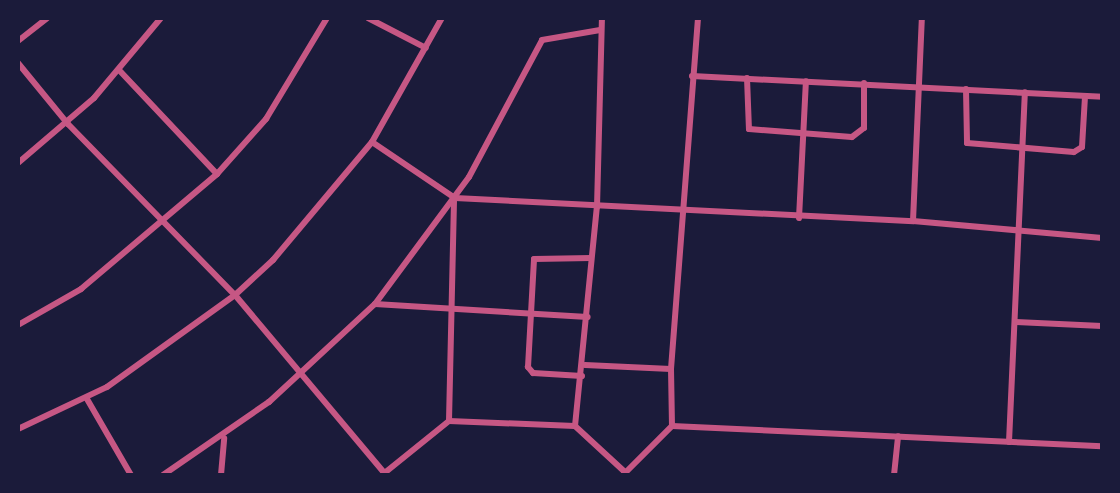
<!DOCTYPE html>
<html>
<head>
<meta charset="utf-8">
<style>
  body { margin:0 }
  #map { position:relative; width:1120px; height:493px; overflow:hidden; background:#1b1b3a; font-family:"Archivo Narrow",sans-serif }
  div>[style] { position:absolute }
  .minor>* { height:6px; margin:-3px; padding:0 3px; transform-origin:3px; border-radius:3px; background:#c65784 }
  span { translate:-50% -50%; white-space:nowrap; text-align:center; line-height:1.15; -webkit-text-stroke:4.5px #1b1b3a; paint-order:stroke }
  .frame { position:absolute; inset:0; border:20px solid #1b1b3a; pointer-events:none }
</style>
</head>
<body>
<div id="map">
  <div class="minor">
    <i style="left:368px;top:18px;width:65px;rotate:27.3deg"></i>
    <i style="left:18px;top:41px;width:37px;rotate:-38deg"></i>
    <i style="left:18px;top:63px;width:79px;rotate:50.7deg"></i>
    <i style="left:68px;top:124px;width:239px;rotate:45.7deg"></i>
    <i style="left:235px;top:295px;width:235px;rotate:50deg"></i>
    <i style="left:119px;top:70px;width:143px;rotate:46.7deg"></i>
    <i style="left:692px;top:76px;width:411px;rotate:2.9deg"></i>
    <i style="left:747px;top:78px;width:51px;rotate:87.8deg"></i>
    <i style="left:749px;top:129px;width:103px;rotate:4.4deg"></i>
    <i style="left:852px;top:137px;width:15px;rotate:-37deg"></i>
    <i style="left:864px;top:128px;width:45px;rotate:-90deg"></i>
    <i style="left:966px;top:89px;width:54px;rotate:88.9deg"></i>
    <i style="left:967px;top:143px;width:107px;rotate:4.8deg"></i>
    <i style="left:1074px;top:152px;width:9px;rotate:-32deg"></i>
    <i style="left:1082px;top:147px;width:51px;rotate:-86.6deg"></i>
    <i style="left:372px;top:142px;width:100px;rotate:34deg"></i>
    <i style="left:455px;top:198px;width:459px;rotate:2.9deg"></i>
    <i style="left:913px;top:221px;width:190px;rotate:5.1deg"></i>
    <i style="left:18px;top:163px;width:100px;rotate:-40.5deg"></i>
    <i style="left:94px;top:98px;width:104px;rotate:-50.1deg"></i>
    <i style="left:799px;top:218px;width:137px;rotate:-87.1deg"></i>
    <i style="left:913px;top:221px;width:203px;rotate:-87.5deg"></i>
    <i style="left:375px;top:304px;width:213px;rotate:3.5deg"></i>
    <i style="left:1016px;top:322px;width:86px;rotate:2.7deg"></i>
    <i style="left:18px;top:325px;width:73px;rotate:-29.7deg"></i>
    <i style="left:81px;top:289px;width:178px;rotate:-40.2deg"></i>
    <i style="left:217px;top:174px;width:74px;rotate:-48.3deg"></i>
    <i style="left:266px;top:119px;width:118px;rotate:-58.9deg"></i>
    <i style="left:585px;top:365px;width:86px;rotate:2.7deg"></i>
    <i style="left:582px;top:376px;width:49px;rotate:-176.5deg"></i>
    <i style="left:533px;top:373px;width:8px;rotate:-130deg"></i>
    <i style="left:528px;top:367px;width:108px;rotate:-86.8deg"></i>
    <i style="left:534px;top:259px;width:57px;rotate:-1deg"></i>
    <i style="left:87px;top:399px;width:88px;rotate:59.9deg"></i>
    <i style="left:449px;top:421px;width:222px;rotate:-88.7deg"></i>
    <i style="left:575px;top:426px;width:220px;rotate:-84.3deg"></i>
    <i style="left:597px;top:207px;width:189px;rotate:-88.5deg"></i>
    <i style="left:672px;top:426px;width:430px;rotate:2.7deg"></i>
    <i style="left:18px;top:429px;width:98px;rotate:-25.3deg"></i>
    <i style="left:107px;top:387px;width:158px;rotate:-35.7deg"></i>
    <i style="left:235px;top:295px;width:52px;rotate:-42.6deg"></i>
    <i style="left:273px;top:260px;width:154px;rotate:-50deg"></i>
    <i style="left:372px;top:142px;width:142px;rotate:-60.6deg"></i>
    <i style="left:1009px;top:442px;width:350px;rotate:-87.4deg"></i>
    <i style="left:163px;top:475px;width:129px;rotate:-34.6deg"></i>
    <i style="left:269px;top:402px;width:144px;rotate:-42.8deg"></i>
    <i style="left:375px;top:304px;width:158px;rotate:-53.5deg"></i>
    <i style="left:469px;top:177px;width:155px;rotate:-61.9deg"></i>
    <i style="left:542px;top:40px;width:59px;rotate:-9.8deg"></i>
    <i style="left:221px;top:475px;width:37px;rotate:-85deg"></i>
    <i style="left:382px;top:475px;width:86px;rotate:-38.9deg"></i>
    <i style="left:449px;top:421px;width:126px;rotate:2.3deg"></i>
    <i style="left:575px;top:426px;width:69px;rotate:42.7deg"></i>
    <i style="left:623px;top:475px;width:69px;rotate:-45deg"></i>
    <i style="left:672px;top:426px;width:57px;rotate:-91deg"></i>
    <i style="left:671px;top:369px;width:352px;rotate:-85.6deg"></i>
    <i style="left:894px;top:475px;width:39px;rotate:-84deg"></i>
  </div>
  <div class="frame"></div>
</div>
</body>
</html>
